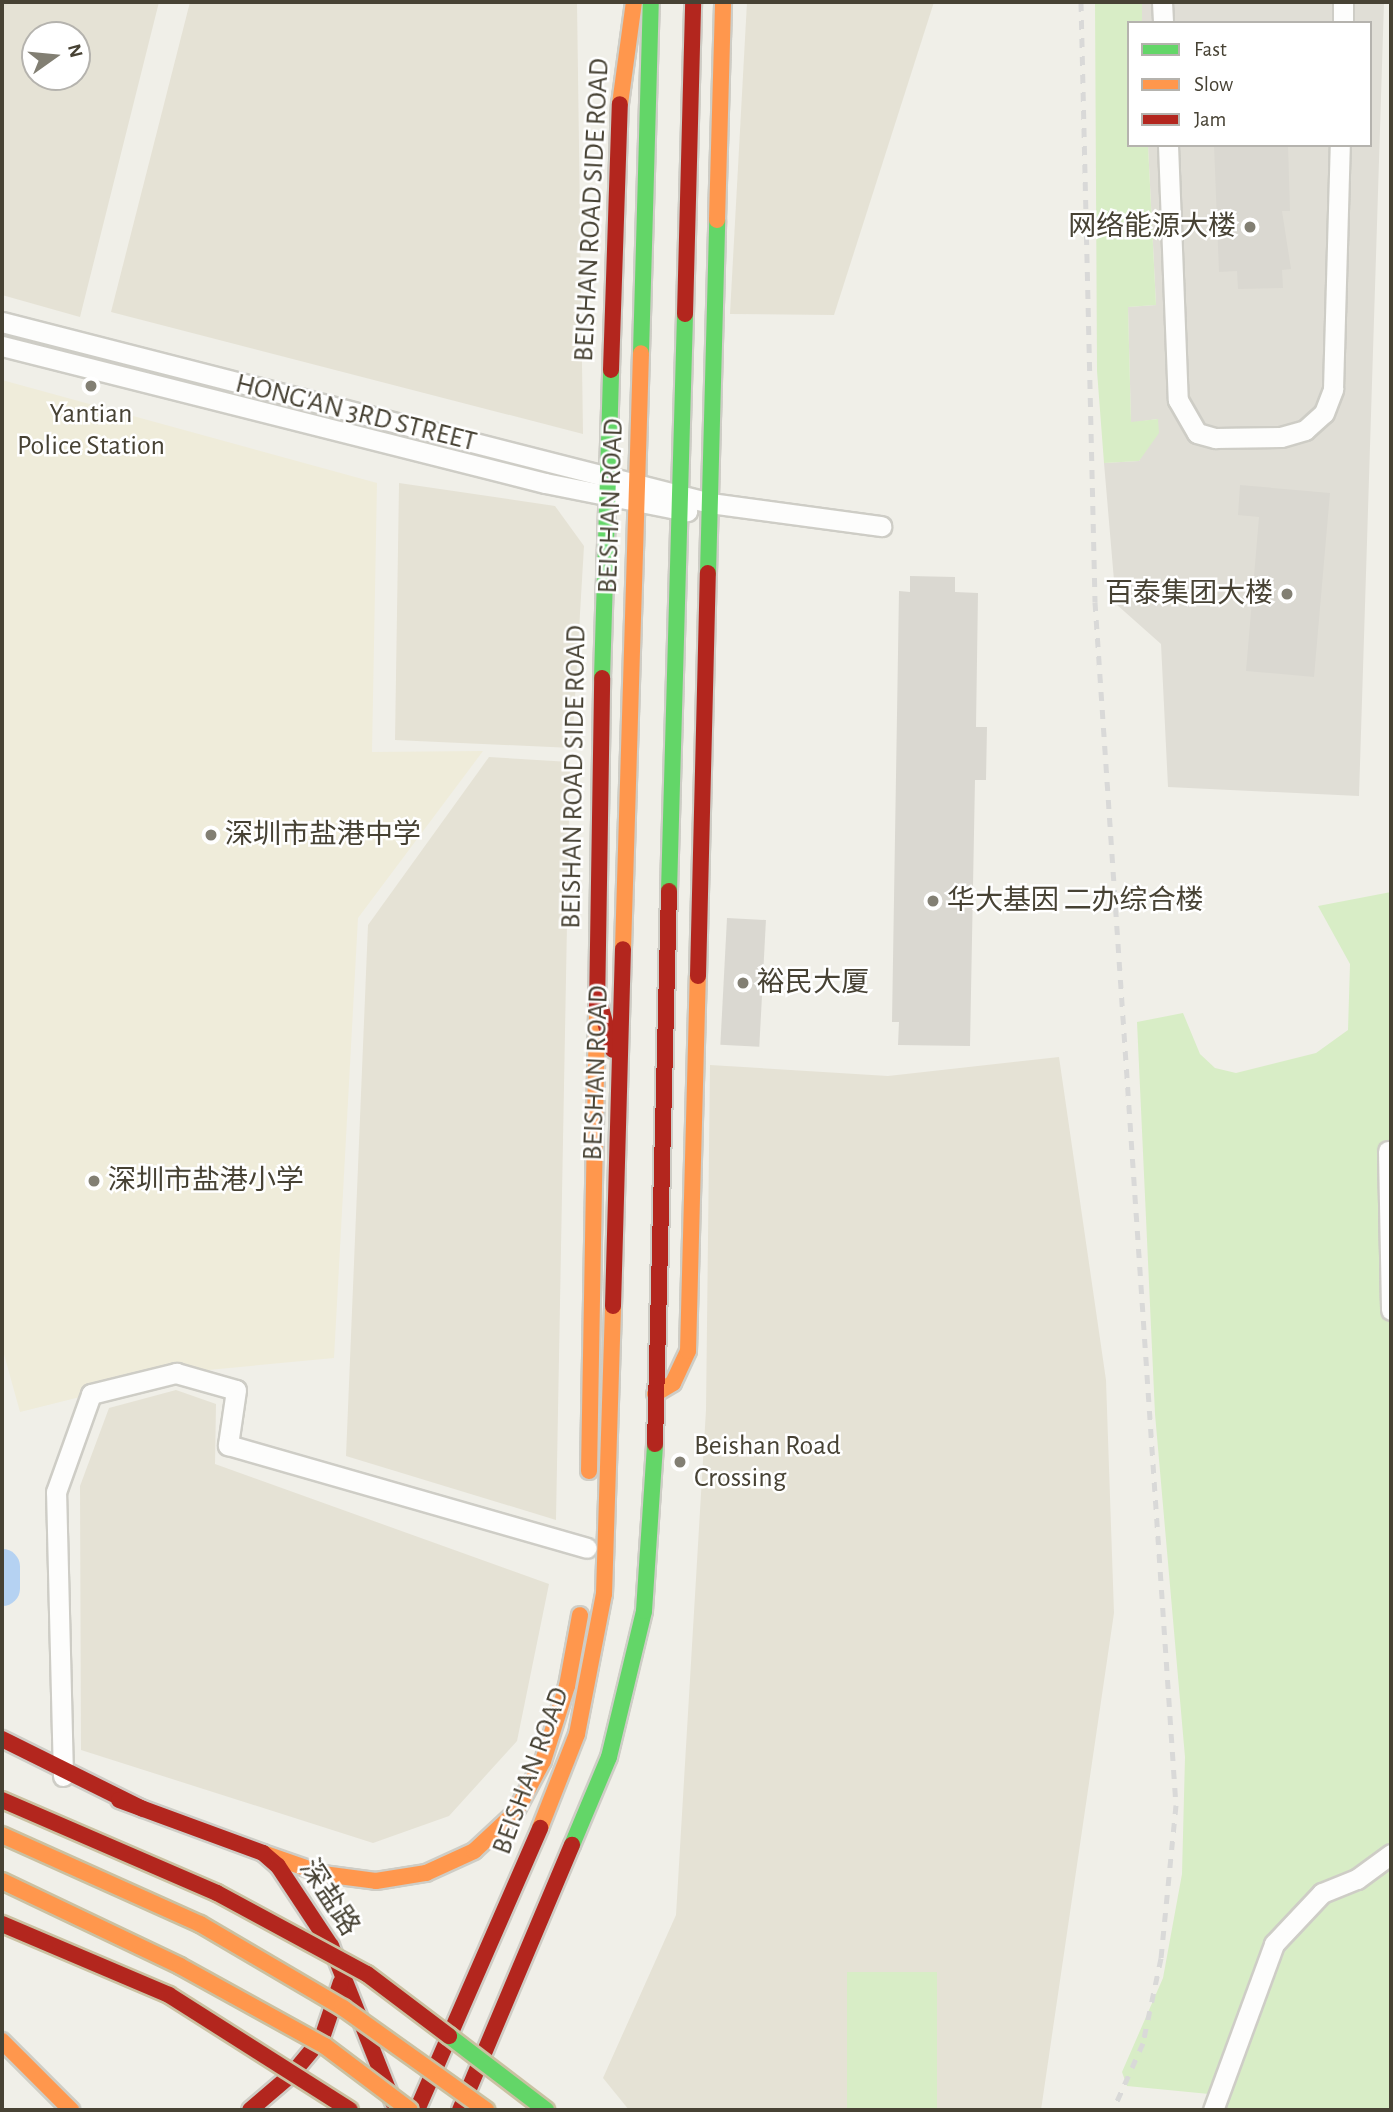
<!DOCTYPE html>
<html>
<head>
<meta charset="utf-8">
<style>
  body { margin:0 }
  #map { position:relative; width:1393px; height:2112px; overflow:hidden; background:#f0efe8; font-family:"Alegreya Sans","Noto Sans SC",sans-serif }
  div>[style] { position:absolute }
  .residential>* { inset:0; background:#e5e2d5 }
  .industrial>* { inset:0; background:#e0ded6 }
  .education>* { inset:0; background:#efecda }
  .green>* { inset:0; background:#d8edc6; transform-origin:0 0 }
  .river>* { height:35px; margin:-17.5px; padding:0 17.5px; transform-origin:17.5px; border-radius:17.5px; background:#b5d2f2 }
  .building>* { inset:0; background:#dad8d1; transform-origin:0 0 }
  .roads { filter:drop-shadow(2px 0 #cecdc6) drop-shadow(-2px 0 #cecdc6) drop-shadow(0 2px #cecdc6) drop-shadow(0 -2px #cecdc6) }
  .street>* { height:19px; margin:-9.5px; padding:0 9.5px; transform-origin:9.5px; border-radius:9.5px; background:#fdfdfc }
  .fast>* { height:16px; margin:-8px; padding:0 8px; transform-origin:8px; border-radius:8px; background:#63d668 }
  .slow>* { height:16px; margin:-8px; padding:0 8px; transform-origin:8px; border-radius:8px; background:#ff974d }
  .jam>* { height:16px; margin:-8px; padding:0 8px; transform-origin:8px; border-radius:8px; background:#b3261e }
  .rail>* { height:5px; margin-top:-2.5px; transform-origin:0; background:repeating-linear-gradient(90deg,#d9d9d8 0 9px,transparent 0 18px) }
  .bridges { filter:drop-shadow(2px 0 #cac1a2) drop-shadow(-2px 0 #cac1a2) drop-shadow(0 2px #cac1a2) drop-shadow(0 -2px #cac1a2) }
  .fast-bridge>* { height:16px; margin:-8px; padding:0 8px; transform-origin:8px; border-radius:8px; background:#63d668 }
  .slow-bridge>* { height:16px; margin:-8px; padding:0 8px; transform-origin:8px; border-radius:8px; background:#ff974d }
  .jam-bridge>* { height:16px; margin:-8px; padding:0 8px; transform-origin:8px; border-radius:8px; background:#b3261e }
  .dots>* { width:19px; height:19px; translate:-50% -50%; box-sizing:border-box; border:4px solid #fff; border-radius:50% }
  span { translate:-50% -50%; white-space:nowrap; text-align:center; line-height:1.15; -webkit-text-stroke:5px #fff; paint-order:stroke }
  .street-label { font-size:28px; color:#474234 }
  .poi-label { font-size:28px; color:#474234 }
  .right { translate:-100% -50%; text-align:right }
  .left { translate:0 -50%; text-align:left }
  .frame { position:absolute; inset:0; border:4px solid #474234; pointer-events:none }
  .legend { position:absolute; left:1127px; top:21px; width:245px; height:126px; box-sizing:border-box; background:#fff; border:2px solid #b5b3ae; margin:0; padding:9px 12px; list-style:none; font-size:21px; color:#474234 }
  .legend li { display:flex; align-items:center; gap:14px; height:35px }
  .legend b { width:35px; border:2px solid #b5b3ae }
  .north { position:absolute; left:21px; top:21px; width:70px; height:70px; box-sizing:border-box; background:#fff; border:2px solid #b5b3ae; border-radius:50%; rotate:75deg; font-size:19px; font-weight:700; line-height:28px; text-align:center; color:#474234 }
  .north::after { content:''; display:block; margin:auto; width:24px; height:32px; background:#827f73; clip-path:polygon(50% 0,100% 100%,50% 72%,0 100%) }
</style>
</head>
<body>
<div id="map">
  <div class="residential">
    <i style="clip-path:polygon(evenodd,2px 2px,159px 2px,80px 317px,2px 295px,2px 2px,77px 35px,77px 77px,35px 77px,35px 35px,77px 35px)"></i>
    <i style="clip-path:polygon(190px 2px,577px 2px,583px 434px,111px 312px)"></i>
    <i style="clip-path:polygon(747px 2px,934px 2px,834px 315px,730px 314px)"></i>
    <i style="clip-path:polygon(399px 483px,555px 506px,584px 546px,572px 748px,395px 740px)"></i>
    <i style="clip-path:polygon(489px 757px,570px 762px,556px 1520px,346px 1456px,368px 925px)"></i>
    <i style="clip-path:polygon(1059px 1057px,1106px 1380px,1114px 1613px,1041px 2110px,629px 2110px,603px 2078px,676px 1915px,706px 1410px,710px 1065px,888px 1076px)"></i>
    <i style="clip-path:polygon(176px 1390px,216px 1404px,215px 1464px,549px 1584px,517px 1741px,449px 1816px,373px 1843px,81px 1750px,80px 1486px,109px 1408px)"></i>
  </div>
  <div class="industrial">
    <i style="clip-path:polygon(1142px 2px,1384px 2px,1359px 796px,1168px 787px,1161px 644px,1116px 604px,1104px 463px,1139px 461px,1157px 419px,1131px 423px,1128px 307px,1156px 305px,1148px 145px,1370px 145px,1370px 23px,1142px 23px)"></i>
  </div>
  <div class="education">
    <i style="clip-path:polygon(2px 380px,377px 483px,372px 752px,483px 751px,358px 918px,334px 1358px,176px 1373px,20px 1412px,2px 1347px)"></i>
  </div>
  <div class="green">
    <i style="clip-path:polygon(1095px 2px,1142px 2px,1142px 23px,1129px 23px,1129px 145px,1148px 145px,1156px 305px,1128px 307px,1131px 422px,1158px 419px,1159px 433px,1139px 461px,1104px 463px,1097px 371px)"></i>
    <i style="clip-path:polygon(1391px 892px,1391px 2110px,1218px 2110px,1209px 2094px,1127px 2086px,1122px 2072px,1163px 1978px,1182px 1874px,1185px 1757px,1155px 1414px,1137px 1022px,1183px 1013px,1200px 1054px,1215px 1068px,1236px 1073px,1316px 1053px,1348px 1030px,1350px 964px,1318px 906px)"></i>
    <i style="left:847px;top:1972px;width:90px;height:138px"></i>
  </div>
  <div class="river">
    <i style="left:2px;top:1566px;width:22px;rotate:90deg"></i>
  </div>
  <div class="building">
    <i style="clip-path:polygon(1214px 145px,1288px 145px,1290px 211px,1282px 211px,1291px 269px,1282px 270px,1283px 288px,1238px 289px,1237px 271px,1219px 272px)"></i>
    <i style="clip-path:polygon(1240px 485px,1330px 493px,1314px 677px,1246px 671px,1259px 517px,1238px 515px)"></i>
    <i style="clip-path:polygon(910px 576px,955px 577px,955px 592px,978px 593px,976px 727px,987px 727px,986px 780px,975px 780px,970px 1046px,898px 1045px,899px 1022px,892px 1022px,899px 591px,910px 592px)"></i>
    <i style="left:727px;top:918px;width:39px;height:127px;rotate:3deg"></i>
  </div>
  <div class="roads">
    <div class="street">
      <i style="left:1162px;top:2px;width:21px;rotate:87deg"></i>
      <i style="left:1343px;top:23px;width:21px;rotate:-90deg"></i>
      <i style="left:1168px;top:145px;width:255px;rotate:87.8deg"></i>
      <i style="left:1178px;top:400px;width:38px;rotate:60deg"></i>
      <i style="left:1197px;top:433px;width:19px;rotate:16deg"></i>
      <i style="left:1215px;top:438px;width:66px;rotate:-0.9deg"></i>
      <i style="left:1281px;top:437px;width:25px;rotate:-16deg"></i>
      <i style="left:1305px;top:430px;width:25px;rotate:-42deg"></i>
      <i style="left:1324px;top:413px;width:26px;rotate:-69deg"></i>
      <i style="left:1333px;top:389px;width:244px;rotate:-88.4deg"></i>
      <i style="left:2px;top:322px;width:731px;rotate:14.34deg"></i>
      <i style="left:710px;top:503px;width:173px;rotate:7.7deg"></i>
      <i style="left:2px;top:346px;width:560px;rotate:14.16deg"></i>
      <i style="left:545px;top:483px;width:145px;rotate:11.2deg"></i>
      <i style="left:1388px;top:1151px;width:159px;rotate:88.9deg"></i>
      <i style="left:63px;top:1776px;width:284px;rotate:-91.4deg"></i>
      <i style="left:56px;top:1492px;width:104px;rotate:-70.3deg"></i>
      <i style="left:91px;top:1394px;width:88px;rotate:-13.9deg"></i>
      <i style="left:176px;top:1373px;width:62px;rotate:15.8deg"></i>
      <i style="left:236px;top:1390px;width:56px;rotate:98.3deg"></i>
      <i style="left:228px;top:1445px;width:373px;rotate:16deg"></i>
      <i style="left:1213px;top:2110px;width:177px;rotate:-69.8deg"></i>
      <i style="left:1274px;top:1944px;width:70px;rotate:-46.7deg"></i>
      <i style="left:1322px;top:1893px;width:38px;rotate:-22deg"></i>
      <i style="left:1357px;top:1879px;width:42px;rotate:-36.3deg"></i>
    </div>
    <div class="fast">
      <i style="left:641px;top:353px;width:351px;rotate:-88.4deg"></i>
      <i style="left:708px;top:573px;width:353px;rotate:-88.5deg"></i>
      <i style="left:602px;top:678px;width:308px;rotate:-88.3deg"></i>
      <i style="left:669px;top:891px;width:577px;rotate:-88.41deg"></i>
      <i style="left:572px;top:1845px;width:95px;rotate:-67.2deg"></i>
      <i style="left:609px;top:1757px;width:150px;rotate:-76.5deg"></i>
      <i style="left:644px;top:1611px;width:167px;rotate:-86.2deg"></i>
    </div>
    <div class="slow">
      <i style="left:620px;top:104px;width:103px;rotate:-82.2deg"></i>
      <i style="left:717px;top:220px;width:218px;rotate:-88.4deg"></i>
      <i style="left:623px;top:949px;width:596px;rotate:-88.27deg"></i>
      <i style="left:655px;top:1394px;width:21px;rotate:-31deg"></i>
      <i style="left:673px;top:1383px;width:35px;rotate:-65deg"></i>
      <i style="left:688px;top:1351px;width:375px;rotate:-88.5deg"></i>
      <i style="left:589px;top:1471px;width:462px;rotate:-89deg"></i>
      <i style="left:540px;top:1828px;width:101px;rotate:-68.5deg"></i>
      <i style="left:577px;top:1734px;width:143px;rotate:-79.1deg"></i>
      <i style="left:604px;top:1594px;width:288px;rotate:-88.2deg"></i>
      <i style="left:263px;top:1853px;width:64px;rotate:19.3deg"></i>
      <i style="left:323px;top:1874px;width:53px;rotate:7.5deg"></i>
      <i style="left:376px;top:1881px;width:51px;rotate:-9.1deg"></i>
      <i style="left:426px;top:1873px;width:53px;rotate:-24.6deg"></i>
      <i style="left:474px;top:1851px;width:56px;rotate:-42.8deg"></i>
      <i style="left:515px;top:1813px;width:59px;rotate:-61.7deg"></i>
      <i style="left:543px;top:1761px;width:79px;rotate:-72.3deg"></i>
      <i style="left:567px;top:1686px;width:72px;rotate:-79.6deg"></i>
      <i style="left:2px;top:2041px;width:98px;rotate:45deg"></i>
    </div>
    <div class="jam">
      <i style="left:685px;top:314px;width:312px;rotate:-88.5deg"></i>
      <i style="left:611px;top:370px;width:266px;rotate:-88.1deg"></i>
      <i style="left:698px;top:976px;width:403px;rotate:-88.6deg"></i>
      <i style="left:597px;top:994px;width:58px;rotate:74.1deg"></i>
      <i style="left:597px;top:1009px;width:331px;rotate:-89.1deg"></i>
      <i style="left:613px;top:1306px;width:357px;rotate:-88.4deg"></i>
      <i style="left:655px;top:1444px;width:553px;rotate:-88.55deg"></i>
      <i style="left:2px;top:1739px;width:157px;rotate:26.4deg"></i>
      <i style="left:119px;top:1800px;width:153px;rotate:20.2deg"></i>
      <i style="left:263px;top:1853px;width:20px;rotate:41deg"></i>
      <i style="left:278px;top:1866px;width:96px;rotate:56.5deg"></i>
      <i style="left:331px;top:1946px;width:168px;rotate:68.3deg"></i>
      <i style="left:250px;top:2110px;width:55px;rotate:-40.6deg"></i>
      <i style="left:292px;top:2074px;width:47px;rotate:-50.2deg"></i>
      <i style="left:322px;top:2038px;width:59px;rotate:-71.3deg"></i>
      <i style="left:417px;top:2110px;width:308px;rotate:-66.4deg"></i>
      <i style="left:460px;top:2110px;width:288px;rotate:-67.1deg"></i>
    </div>
  </div>
  <div class="rail">
    <i style="left:1081px;top:2px;width:600px;rotate:88.66deg"></i>
    <i style="left:1095px;top:602px;width:1206px;rotate:86.15deg"></i>
    <i style="left:1176px;top:1805px;width:154px;rotate:95.6deg"></i>
    <i style="left:1161px;top:1958px;width:87px;rotate:102deg"></i>
    <i style="left:1143px;top:2043px;width:73px;rotate:114.1deg"></i>
  </div>
  <div class="bridges">
    <div class="fast-bridge">
      <i style="left:449px;top:2036px;width:122px;rotate:37.3deg"></i>
    </div>
    <div class="slow-bridge">
      <i style="left:2px;top:1835px;width:217px;rotate:24.2deg"></i>
      <i style="left:200px;top:1924px;width:166px;rotate:30.4deg"></i>
      <i style="left:343px;top:2008px;width:176px;rotate:35.5deg"></i>
      <i style="left:2px;top:1881px;width:197px;rotate:25.5deg"></i>
      <i style="left:180px;top:1966px;width:166px;rotate:28.9deg"></i>
      <i style="left:325px;top:2046px;width:106px;rotate:37deg"></i>
    </div>
    <div class="jam-bridge">
      <i style="left:2px;top:1800px;width:234px;rotate:23.4deg"></i>
      <i style="left:217px;top:1893px;width:170px;rotate:28.4deg"></i>
      <i style="left:367px;top:1974px;width:103px;rotate:37.1deg"></i>
      <i style="left:2px;top:1924px;width:181px;rotate:23deg"></i>
      <i style="left:169px;top:1995px;width:214px;rotate:32.4deg"></i>
    </div>
  </div>
  <div class="dots">
    <i style="left:1250px;top:227px;background:#827f73"></i>
    <i style="left:91px;top:386px;background:#827f73"></i>
    <i style="left:1287px;top:594px;background:#827f73"></i>
    <i style="left:211px;top:835px;background:#827f73"></i>
    <i style="left:933px;top:901px;background:#827f73"></i>
    <i style="left:743px;top:983px;background:#827f73"></i>
    <i style="left:94px;top:1181px;background:#827f73"></i>
    <i style="left:680px;top:1462px;background:#827f73"></i>
  </div>
  <div class="street-label">
    <span style="left:592px;top:210px;rotate:-87deg">BEISHAN ROAD SIDE ROAD</span>
    <span style="left:356px;top:413px;rotate:14deg">HONG'AN 3RD STREET</span>
    <span style="left:611px;top:506px;rotate:-88deg">BEISHAN ROAD</span>
    <span style="left:574px;top:777px;rotate:-89deg">BEISHAN ROAD SIDE ROAD</span>
    <span style="left:596px;top:1073px;rotate:-88deg">BEISHAN ROAD</span>
    <span style="left:531px;top:1771px;rotate:-70deg">BEISHAN ROAD</span>
    <span style="left:329px;top:1898px;rotate:57deg">深盐路</span>
  </div>
  <div class="poi-label">
    <span class="right" style="left:1236px;top:227px">网络能源大楼</span>
    <span style="left:91px;top:430px">Yantian<br>Police Station</span>
    <span class="right" style="left:1273px;top:594px">百泰集团大楼</span>
    <span class="left" style="left:225px;top:835px">深圳市盐港中学</span>
    <span class="left" style="left:947px;top:901px">华大基因 二办综合楼</span>
    <span class="left" style="left:757px;top:983px">裕民大厦</span>
    <span class="left" style="left:108px;top:1181px">深圳市盐港小学</span>
    <span class="left" style="left:694px;top:1462px">Beishan Road<br>Crossing</span>
  </div>
  <div class="frame"></div>
  <ul class="legend">
  <li><b style="height:9px;background:#63d668"></b>Fast</li>
  <li><b style="height:9px;background:#ff974d"></b>Slow</li>
  <li><b style="height:9px;background:#b3261e"></b>Jam</li>
  </ul>
  <div class="north">N</div>
</div>
</body>
</html>
